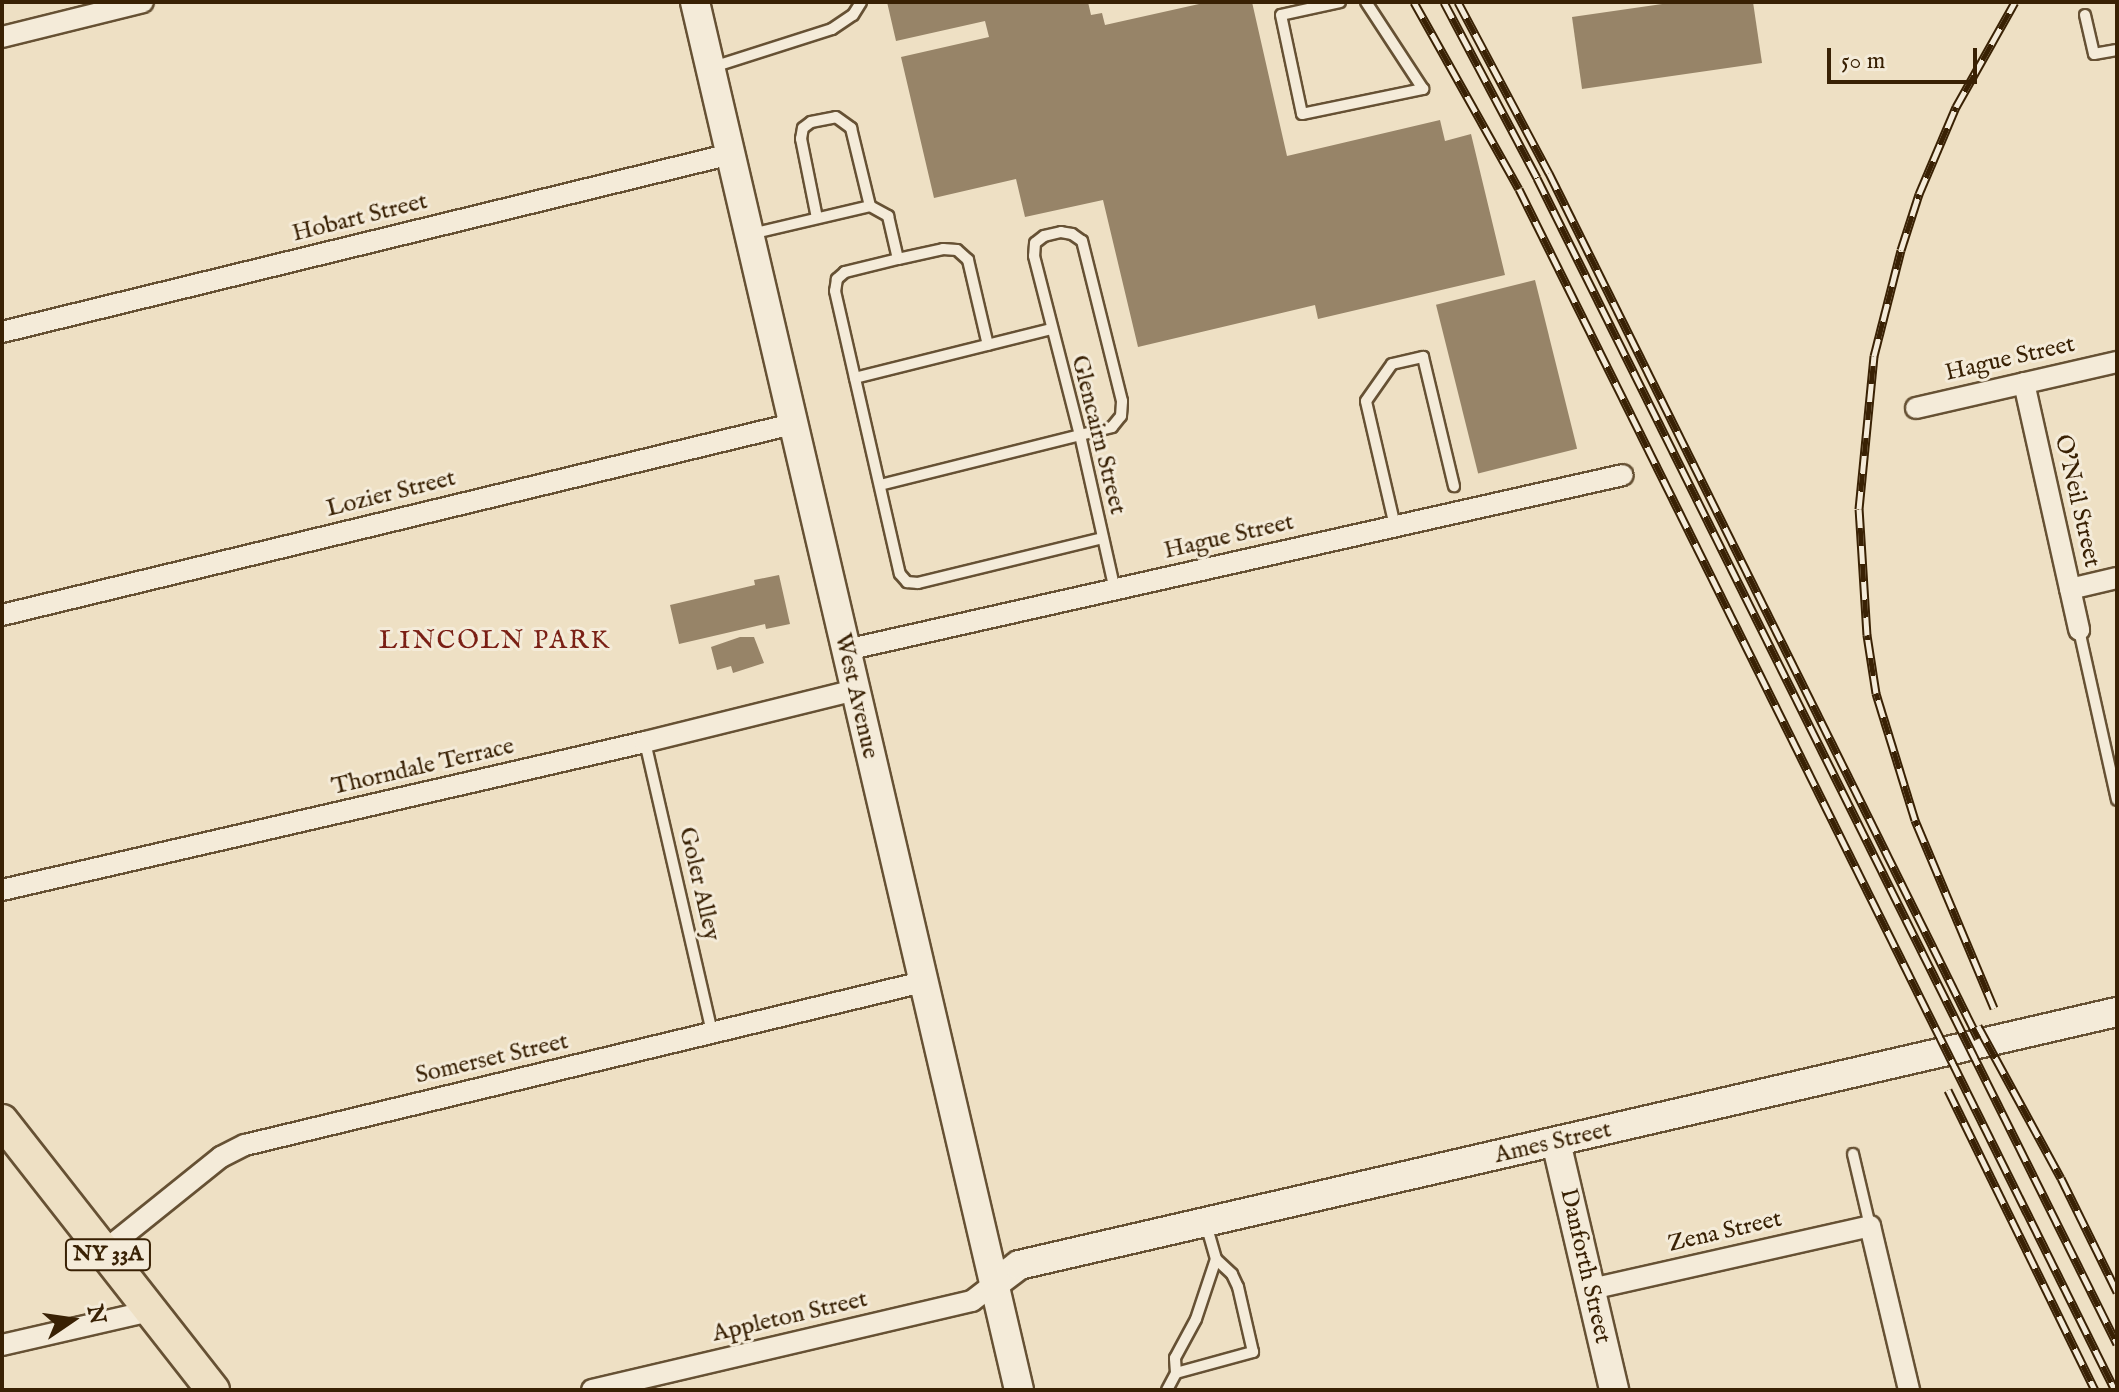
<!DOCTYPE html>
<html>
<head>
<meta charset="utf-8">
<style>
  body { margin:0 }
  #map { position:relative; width:2119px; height:1392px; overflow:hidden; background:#eee0c4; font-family:"IM FELL English",serif }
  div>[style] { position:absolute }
  .building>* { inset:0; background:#978468; transform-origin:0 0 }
  .roads { filter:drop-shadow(2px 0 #665134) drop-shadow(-2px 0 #665134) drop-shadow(0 2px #665134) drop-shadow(0 -2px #665134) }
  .lane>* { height:10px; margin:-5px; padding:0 5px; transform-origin:5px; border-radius:5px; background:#f4ebd9 }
  .street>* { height:20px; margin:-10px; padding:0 10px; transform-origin:10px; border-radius:10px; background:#f4ebd9 }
  .secondary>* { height:28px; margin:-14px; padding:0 14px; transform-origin:14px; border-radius:14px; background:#f4ebd9 }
  .primary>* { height:32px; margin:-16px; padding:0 16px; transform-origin:16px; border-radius:16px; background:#eee0c4 }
  .rail>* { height:9px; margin-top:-4.5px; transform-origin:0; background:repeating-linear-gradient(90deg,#f4ebd9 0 18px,#392104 0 36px); box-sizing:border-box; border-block:2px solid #392104 }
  span { translate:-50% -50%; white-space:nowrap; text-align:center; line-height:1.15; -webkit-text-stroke:6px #f4ebd9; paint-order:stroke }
  .shield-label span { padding:2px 6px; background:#f4ebd9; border:2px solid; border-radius:6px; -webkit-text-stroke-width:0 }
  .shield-label { font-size:22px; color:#392104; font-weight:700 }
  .street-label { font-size:24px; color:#392104 }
  .neighbourhood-label { font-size:26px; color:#7a1f14; letter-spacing:2px }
  .frame { position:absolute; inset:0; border:4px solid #392104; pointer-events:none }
  .north { position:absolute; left:32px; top:1280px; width:80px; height:80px; -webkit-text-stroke:6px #f4ebd9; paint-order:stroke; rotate:77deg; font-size:22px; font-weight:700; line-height:32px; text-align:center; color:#392104 }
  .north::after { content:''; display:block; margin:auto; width:28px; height:36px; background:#392104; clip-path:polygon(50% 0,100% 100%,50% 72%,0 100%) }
  .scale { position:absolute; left:1827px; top:48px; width:150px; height:36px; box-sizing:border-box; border:4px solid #392104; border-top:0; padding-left:10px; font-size:24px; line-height:28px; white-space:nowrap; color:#392104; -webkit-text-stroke:6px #f4ebd9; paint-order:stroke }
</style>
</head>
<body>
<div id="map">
  <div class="building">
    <i style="clip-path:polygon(887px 2px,1088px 2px,1091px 15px,1102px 13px,1105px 25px,1208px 2px,1252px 2px,1287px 156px,1440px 120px,1445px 141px,1471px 134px,1505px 275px,1318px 319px,1315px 305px,1138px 347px,1103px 200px,1025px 217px,1016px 179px,934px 198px,901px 57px,989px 37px,985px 21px,896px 41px)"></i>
    <i style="clip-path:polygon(1676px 2px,1753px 2px,1762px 63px,1582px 89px,1572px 17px)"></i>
    <i style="left:1535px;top:280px;width:174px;height:102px;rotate:76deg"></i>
    <i style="clip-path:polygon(779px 575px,790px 624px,766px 629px,765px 624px,679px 644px,670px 605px,755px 585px,754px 580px)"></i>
    <i style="clip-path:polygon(740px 637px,754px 637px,764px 663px,733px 673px,731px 666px,717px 670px,711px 647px)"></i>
  </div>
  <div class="roads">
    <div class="lane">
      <i style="left:1340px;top:2px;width:60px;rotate:167.6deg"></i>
      <i style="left:1281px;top:15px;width:101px;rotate:78deg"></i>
      <i style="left:1302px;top:114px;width:124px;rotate:-11.7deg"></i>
      <i style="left:1423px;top:89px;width:104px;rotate:-123.2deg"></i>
      <i style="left:2085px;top:15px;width:40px;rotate:77deg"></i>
      <i style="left:2094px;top:54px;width:23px;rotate:-10deg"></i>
      <i style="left:713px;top:67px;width:125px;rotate:-17.7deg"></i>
      <i style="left:832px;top:29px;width:25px;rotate:-34deg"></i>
      <i style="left:853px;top:15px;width:15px;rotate:-58deg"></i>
      <i style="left:817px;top:218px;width:81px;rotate:-101.4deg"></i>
      <i style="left:801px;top:139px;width:11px;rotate:-80deg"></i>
      <i style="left:803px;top:128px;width:10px;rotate:-37deg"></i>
      <i style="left:811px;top:122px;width:25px;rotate:-11deg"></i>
      <i style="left:836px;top:117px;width:19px;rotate:36deg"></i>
      <i style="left:851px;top:128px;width:80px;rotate:76.3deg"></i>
      <i style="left:751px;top:234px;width:122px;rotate:-13.2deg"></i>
      <i style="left:870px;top:206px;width:21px;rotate:29deg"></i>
      <i style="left:888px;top:216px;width:44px;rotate:76.9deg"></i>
      <i style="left:898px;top:259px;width:55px;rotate:166.2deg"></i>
      <i style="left:845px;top:272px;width:11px;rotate:139deg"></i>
      <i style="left:837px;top:279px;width:12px;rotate:99deg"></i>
      <i style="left:835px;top:291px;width:290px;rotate:77.1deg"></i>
      <i style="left:900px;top:574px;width:11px;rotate:49deg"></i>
      <i style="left:907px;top:582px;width:11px;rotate:5deg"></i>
      <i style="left:918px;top:583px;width:190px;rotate:-13.7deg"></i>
      <i style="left:898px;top:259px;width:46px;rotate:-12.5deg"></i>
      <i style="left:943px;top:249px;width:14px;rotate:4deg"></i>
      <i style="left:957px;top:250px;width:15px;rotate:42deg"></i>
      <i style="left:968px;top:260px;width:87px;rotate:76.8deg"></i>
      <i style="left:855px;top:378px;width:202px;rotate:-14deg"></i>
      <i style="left:880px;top:485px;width:239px;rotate:-14deg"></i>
      <i style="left:1112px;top:427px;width:14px;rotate:-51deg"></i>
      <i style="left:1121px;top:416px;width:15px;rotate:-86deg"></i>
      <i style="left:1122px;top:401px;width:165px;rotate:-104deg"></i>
      <i style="left:1082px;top:241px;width:12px;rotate:-145deg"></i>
      <i style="left:1072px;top:234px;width:11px;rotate:-170deg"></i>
      <i style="left:1061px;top:232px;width:17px;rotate:167deg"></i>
      <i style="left:1044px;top:236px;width:11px;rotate:142deg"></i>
      <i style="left:1035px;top:243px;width:13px;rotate:94deg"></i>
      <i style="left:1034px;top:256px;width:185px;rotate:75.6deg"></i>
      <i style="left:1080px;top:435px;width:159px;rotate:77.3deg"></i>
      <i style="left:1395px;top:526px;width:128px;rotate:-103.1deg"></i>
      <i style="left:1366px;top:401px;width:45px;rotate:-54.9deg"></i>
      <i style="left:1392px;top:364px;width:32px;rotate:-13deg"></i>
      <i style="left:1423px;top:357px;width:133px;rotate:76.5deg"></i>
      <i style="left:2079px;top:630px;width:174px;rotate:77.4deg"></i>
      <i style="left:645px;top:742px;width:299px;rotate:77deg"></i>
      <i style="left:1853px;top:1154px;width:74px;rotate:76.7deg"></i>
      <i style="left:1176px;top:1373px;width:15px;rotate:-94deg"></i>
      <i style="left:1175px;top:1358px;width:44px;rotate:-61.7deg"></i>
      <i style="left:1196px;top:1319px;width:63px;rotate:-71.6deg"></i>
      <i style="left:1167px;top:1390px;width:19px;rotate:-62deg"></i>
      <i style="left:1176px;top:1373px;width:80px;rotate:-15.3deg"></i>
      <i style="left:1253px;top:1352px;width:67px;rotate:-103deg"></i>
      <i style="left:1238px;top:1287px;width:14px;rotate:-115deg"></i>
      <i style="left:1232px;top:1274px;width:22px;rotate:-137deg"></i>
      <i style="left:1216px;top:1259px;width:36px;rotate:-106deg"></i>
    </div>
    <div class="street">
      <i style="left:2px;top:37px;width:145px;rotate:-13.9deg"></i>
      <i style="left:2px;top:332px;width:750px;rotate:-13.72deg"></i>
      <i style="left:2024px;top:383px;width:253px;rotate:77.4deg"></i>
      <i style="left:1916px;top:408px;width:206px;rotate:-12.9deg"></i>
      <i style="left:2070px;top:589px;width:48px;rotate:-13.2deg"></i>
      <i style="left:2px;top:615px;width:814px;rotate:-13.58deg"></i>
      <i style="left:846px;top:650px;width:796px;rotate:-12.69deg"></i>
      <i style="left:2px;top:890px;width:660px;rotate:-12.96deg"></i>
      <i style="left:645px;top:742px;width:216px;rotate:-13.9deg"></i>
      <i style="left:104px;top:1251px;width:150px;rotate:-38.8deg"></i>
      <i style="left:221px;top:1157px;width:27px;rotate:-27deg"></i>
      <i style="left:245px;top:1145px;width:697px;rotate:-13.52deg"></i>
      <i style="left:1591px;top:1289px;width:286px;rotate:-12.7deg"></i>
      <i style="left:1870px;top:1226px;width:169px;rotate:76.6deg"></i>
      <i style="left:2px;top:1345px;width:153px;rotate:-12.9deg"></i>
      <i style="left:592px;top:1390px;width:390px;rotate:-13.2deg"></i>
      <i style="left:972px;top:1301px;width:28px;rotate:-38deg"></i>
    </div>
    <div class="secondary">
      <i style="left:695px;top:2px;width:1425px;rotate:76.86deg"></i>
      <i style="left:1556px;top:1142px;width:255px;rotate:76.8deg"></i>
      <i style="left:994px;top:1284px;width:31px;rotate:-37deg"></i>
      <i style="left:1019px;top:1265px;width:1127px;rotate:-12.98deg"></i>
    </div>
    <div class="primary">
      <i style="left:2px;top:1121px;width:342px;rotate:51.9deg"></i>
    </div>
  </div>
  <div class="rail">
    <i style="left:1414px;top:2px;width:214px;rotate:60.7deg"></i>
    <i style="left:1519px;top:189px;width:1341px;rotate:63.61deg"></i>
    <i style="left:1444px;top:2px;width:199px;rotate:62.1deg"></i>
    <i style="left:1537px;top:178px;width:1302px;rotate:63.55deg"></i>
    <i style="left:1458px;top:2px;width:194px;rotate:62deg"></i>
    <i style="left:1549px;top:173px;width:966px;rotate:63.62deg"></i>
    <i style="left:1994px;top:1008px;width:204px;rotate:-112.8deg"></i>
    <i style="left:1915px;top:820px;width:133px;rotate:-107.1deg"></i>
    <i style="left:1876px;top:693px;width:59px;rotate:-98.8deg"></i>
    <i style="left:1867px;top:635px;width:126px;rotate:-93.6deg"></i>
    <i style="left:1859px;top:509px;width:154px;rotate:-84.4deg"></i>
    <i style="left:1874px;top:356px;width:109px;rotate:-75.7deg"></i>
    <i style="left:1901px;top:250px;width:59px;rotate:-72.2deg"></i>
    <i style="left:1919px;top:194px;width:95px;rotate:-67deg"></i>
    <i style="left:1956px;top:107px;width:120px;rotate:-60.7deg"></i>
    <i style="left:1978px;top:1026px;width:173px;rotate:61.4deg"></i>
    <i style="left:2061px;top:1178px;width:127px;rotate:63.8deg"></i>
    <i style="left:1948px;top:1090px;width:334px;rotate:63.9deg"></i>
  </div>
  <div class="shield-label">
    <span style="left:108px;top:1255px">NY 33A</span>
  </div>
  <div class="street-label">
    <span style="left:360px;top:218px;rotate:-14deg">Hobart Street</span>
    <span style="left:2010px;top:359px;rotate:-13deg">Hague Street</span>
    <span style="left:1098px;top:435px;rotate:76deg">Glencairn Street</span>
    <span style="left:391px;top:494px;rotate:-14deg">Lozier Street</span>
    <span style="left:2077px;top:501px;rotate:77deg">O'Neil Street</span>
    <span style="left:1229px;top:537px;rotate:-13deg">Hague Street</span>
    <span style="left:856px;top:696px;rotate:77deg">West Avenue</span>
    <span style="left:423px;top:767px;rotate:-13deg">Thorndale Terrace</span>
    <span style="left:699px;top:884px;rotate:77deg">Goler Alley</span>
    <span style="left:492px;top:1059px;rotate:-13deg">Somerset Street</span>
    <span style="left:1553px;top:1143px;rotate:-13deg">Ames Street</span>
    <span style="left:1725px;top:1232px;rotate:-13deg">Zena Street</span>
    <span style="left:1585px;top:1266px;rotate:77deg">Danforth Street</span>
    <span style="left:790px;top:1317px;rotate:-13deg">Appleton Street</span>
  </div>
  <div class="neighbourhood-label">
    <span style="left:495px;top:641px">LINCOLN PARK</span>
  </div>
  <div class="frame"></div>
  <div class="north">N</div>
  <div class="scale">50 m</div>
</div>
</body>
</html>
